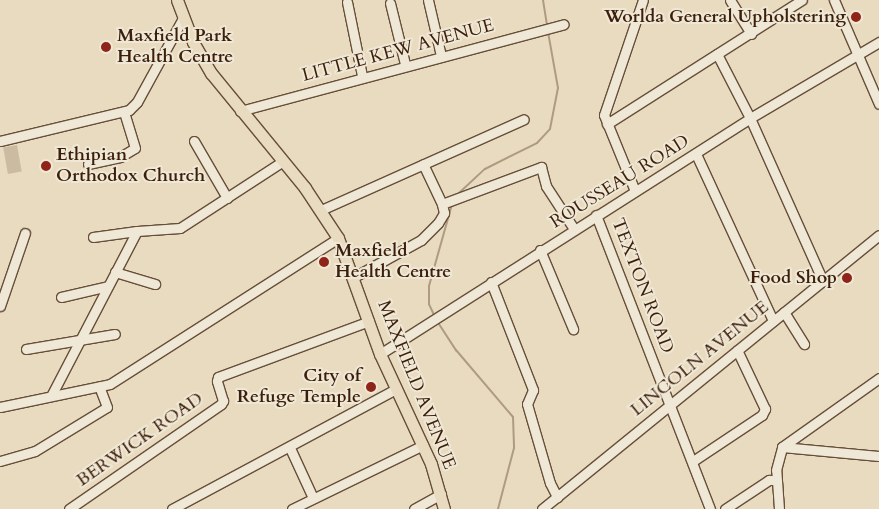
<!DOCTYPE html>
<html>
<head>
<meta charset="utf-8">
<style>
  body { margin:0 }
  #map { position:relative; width:879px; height:509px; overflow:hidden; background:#e8dbc0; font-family:Cardo,serif }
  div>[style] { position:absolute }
  .green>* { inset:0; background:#cbbba1; transform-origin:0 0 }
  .stream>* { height:2px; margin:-1px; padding:0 1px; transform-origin:1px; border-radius:1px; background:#ae9b82 }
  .roads { filter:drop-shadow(1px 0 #674e38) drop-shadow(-1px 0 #674e38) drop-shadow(0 1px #674e38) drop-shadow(0 -1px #674e38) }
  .minor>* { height:9px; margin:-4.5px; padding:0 4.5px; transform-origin:4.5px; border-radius:4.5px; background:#f0e8d6 }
  .major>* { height:11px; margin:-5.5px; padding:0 5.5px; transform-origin:5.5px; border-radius:5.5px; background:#e8dbc0 }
  .dots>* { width:14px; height:14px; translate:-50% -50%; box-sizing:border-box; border:2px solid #f0e8d6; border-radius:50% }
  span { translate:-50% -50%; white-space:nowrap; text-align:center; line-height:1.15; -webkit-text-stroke:4px #f0e8d6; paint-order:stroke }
  .poi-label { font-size:18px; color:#3c1f0b; font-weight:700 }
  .right { translate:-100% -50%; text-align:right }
  .left { translate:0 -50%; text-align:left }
  .street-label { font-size:18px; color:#3c1f0b }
</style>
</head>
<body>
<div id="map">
  <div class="green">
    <i style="left:17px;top:145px;width:27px;height:14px;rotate:80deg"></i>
  </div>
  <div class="stream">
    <i style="left:543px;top:0;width:25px;rotate:81deg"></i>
    <i style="left:459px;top:193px;width:35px;rotate:-43deg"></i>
    <i style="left:485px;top:169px;width:58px;rotate:-26.6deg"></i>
    <i style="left:537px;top:143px;width:19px;rotate:-47deg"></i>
    <i style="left:550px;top:129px;width:42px;rotate:-79deg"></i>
    <i style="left:558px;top:88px;width:57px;rotate:-100.1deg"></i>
    <i style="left:435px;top:317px;width:14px;rotate:-115deg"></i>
    <i style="left:429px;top:304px;width:18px;rotate:-90deg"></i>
    <i style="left:429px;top:286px;width:85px;rotate:-74.3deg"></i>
    <i style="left:437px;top:321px;width:35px;rotate:57deg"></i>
    <i style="left:456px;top:350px;width:88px;rotate:49.6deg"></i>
    <i style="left:513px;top:417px;width:31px;rotate:88deg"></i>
    <i style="left:514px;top:448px;width:63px;rotate:104.7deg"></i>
  </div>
  <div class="roads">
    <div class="minor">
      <i style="left:428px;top:0;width:57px;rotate:76.9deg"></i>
      <i style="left:730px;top:0;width:40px;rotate:58deg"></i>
      <i style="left:834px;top:0;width:113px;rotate:66.6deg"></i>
      <i style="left:347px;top:2px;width:76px;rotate:78.5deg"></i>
      <i style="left:390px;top:3px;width:63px;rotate:76.2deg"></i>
      <i style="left:717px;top:54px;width:72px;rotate:62.7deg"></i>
      <i style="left:750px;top:118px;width:179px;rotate:65.9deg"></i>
      <i style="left:240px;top:111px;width:335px;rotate:-15deg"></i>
      <i style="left:607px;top:124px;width:231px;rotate:-32.5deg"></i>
      <i style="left:0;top:141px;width:133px;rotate:-13.5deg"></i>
      <i style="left:129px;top:110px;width:11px;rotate:-45deg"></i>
      <i style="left:137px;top:102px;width:96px;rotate:-61.3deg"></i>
      <i style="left:194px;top:141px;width:66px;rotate:59.9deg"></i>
      <i style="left:696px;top:154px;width:184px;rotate:65.2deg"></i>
      <i style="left:88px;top:164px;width:33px;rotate:-12deg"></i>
      <i style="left:120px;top:157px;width:17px;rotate:-31deg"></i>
      <i style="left:135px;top:148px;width:38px;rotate:-107deg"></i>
      <i style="left:635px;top:191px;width:82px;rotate:-112.2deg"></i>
      <i style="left:604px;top:115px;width:121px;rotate:-71.3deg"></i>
      <i style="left:442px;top:204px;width:106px;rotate:-20.5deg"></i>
      <i style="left:541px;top:167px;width:20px;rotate:75deg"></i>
      <i style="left:546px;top:186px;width:51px;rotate:56.9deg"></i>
      <i style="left:321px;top:210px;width:222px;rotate:-24.1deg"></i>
      <i style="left:596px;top:215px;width:315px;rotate:68.8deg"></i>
      <i style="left:93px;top:237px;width:44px;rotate:-7.8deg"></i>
      <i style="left:540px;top:250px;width:86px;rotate:67.3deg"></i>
      <i style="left:115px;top:272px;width:42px;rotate:16.7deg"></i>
      <i style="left:354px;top:277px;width:77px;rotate:-28.9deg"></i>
      <i style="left:421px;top:240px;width:24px;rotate:-45deg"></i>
      <i style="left:438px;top:223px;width:12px;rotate:-59deg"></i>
      <i style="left:444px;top:213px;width:9px;rotate:-103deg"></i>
      <i style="left:442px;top:204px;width:44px;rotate:-115.4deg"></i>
      <i style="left:491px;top:282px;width:116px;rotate:68.7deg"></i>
      <i style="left:533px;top:390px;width:15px;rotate:113deg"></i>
      <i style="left:527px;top:404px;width:82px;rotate:73.8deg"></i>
      <i style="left:550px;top:483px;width:16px;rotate:63deg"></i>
      <i style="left:61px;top:297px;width:48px;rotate:-13.2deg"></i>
      <i style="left:0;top:306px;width:77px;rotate:-71.1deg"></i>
      <i style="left:784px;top:312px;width:38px;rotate:58deg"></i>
      <i style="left:26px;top:349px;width:90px;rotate:-9.6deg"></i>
      <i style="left:380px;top:354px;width:439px;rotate:-32.5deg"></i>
      <i style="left:750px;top:118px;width:150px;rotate:-30.5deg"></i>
      <i style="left:51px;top:396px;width:186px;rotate:-62.5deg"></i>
      <i style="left:137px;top:231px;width:43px;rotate:-4deg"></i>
      <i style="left:180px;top:228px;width:123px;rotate:-33deg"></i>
      <i style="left:0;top:407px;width:112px;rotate:-11.8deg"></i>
      <i style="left:110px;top:384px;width:271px;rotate:-32.6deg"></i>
      <i style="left:782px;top:447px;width:97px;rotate:5.3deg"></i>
      <i style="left:290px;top:448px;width:55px;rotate:65.3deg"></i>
      <i style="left:0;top:461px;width:36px;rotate:-16deg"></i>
      <i style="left:35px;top:451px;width:84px;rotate:-31.4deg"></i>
      <i style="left:107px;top:407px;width:22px;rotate:-111deg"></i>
      <i style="left:693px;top:461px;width:83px;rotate:-33.7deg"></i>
      <i style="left:762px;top:415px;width:7px;rotate:-63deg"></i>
      <i style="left:765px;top:409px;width:65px;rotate:-115.4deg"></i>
      <i style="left:69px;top:509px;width:185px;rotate:-34.6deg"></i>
      <i style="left:221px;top:404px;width:4px;rotate:-56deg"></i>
      <i style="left:223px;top:401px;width:21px;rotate:-107deg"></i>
      <i style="left:217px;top:381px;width:4px;rotate:-76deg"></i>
      <i style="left:218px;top:377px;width:161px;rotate:-20.3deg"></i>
      <i style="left:172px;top:509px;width:254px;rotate:-28.2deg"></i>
      <i style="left:292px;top:509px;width:146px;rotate:-26deg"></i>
      <i style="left:414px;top:509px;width:31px;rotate:-29deg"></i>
      <i style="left:542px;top:509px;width:434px;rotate:-39.1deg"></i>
      <i style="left:725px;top:509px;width:53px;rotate:-33.4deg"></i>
      <i style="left:769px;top:480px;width:7px"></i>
      <i style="left:779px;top:509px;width:39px;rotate:-94deg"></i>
      <i style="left:776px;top:470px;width:24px;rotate:-75deg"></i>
      <i style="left:782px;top:447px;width:119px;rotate:-35.4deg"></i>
    </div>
    <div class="major">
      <i style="left:177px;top:0;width:45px;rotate:69.1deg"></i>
      <i style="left:193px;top:42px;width:36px;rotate:60deg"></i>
      <i style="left:211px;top:73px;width:149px;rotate:50.7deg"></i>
      <i style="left:305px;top:188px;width:60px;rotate:56.6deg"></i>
      <i style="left:338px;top:238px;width:123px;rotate:70.1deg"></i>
      <i style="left:380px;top:354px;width:121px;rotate:65.1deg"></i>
      <i style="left:431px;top:464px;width:47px;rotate:73.9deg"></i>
    </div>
  </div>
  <div class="dots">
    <i style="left:856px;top:17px;background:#8f2418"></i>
    <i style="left:106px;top:47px;background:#8f2418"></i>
    <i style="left:46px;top:166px;background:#8f2418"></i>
    <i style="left:324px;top:262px;background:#8f2418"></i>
    <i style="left:847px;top:278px;background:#8f2418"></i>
    <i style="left:371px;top:387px;background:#8f2418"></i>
  </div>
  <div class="poi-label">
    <span class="right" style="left:846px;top:17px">Worlda General Upholstering</span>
    <span class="left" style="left:117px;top:47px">Maxfield Park<br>Health Centre</span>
    <span class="left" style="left:56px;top:166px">Ethipian<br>Orthodox Church</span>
    <span class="left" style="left:335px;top:262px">Maxfield<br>Health Centre</span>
    <span class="right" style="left:837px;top:278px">Food Shop</span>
    <span class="right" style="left:361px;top:387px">City of<br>Refuge Temple</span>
  </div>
  <div class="street-label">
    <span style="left:398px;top:51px;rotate:-15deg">LITTLE KEW AVENUE</span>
    <span style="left:620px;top:182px;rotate:-32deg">ROUSSEAU ROAD</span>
    <span style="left:642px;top:286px;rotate:69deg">TEXTON ROAD</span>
    <span style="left:700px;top:359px;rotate:-39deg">LINCOLN AVENUE</span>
    <span style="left:416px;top:385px;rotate:68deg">MAXFIELD AVENUE</span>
    <span style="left:140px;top:440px;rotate:-35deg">BERWICK ROAD</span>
  </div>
</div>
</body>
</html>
